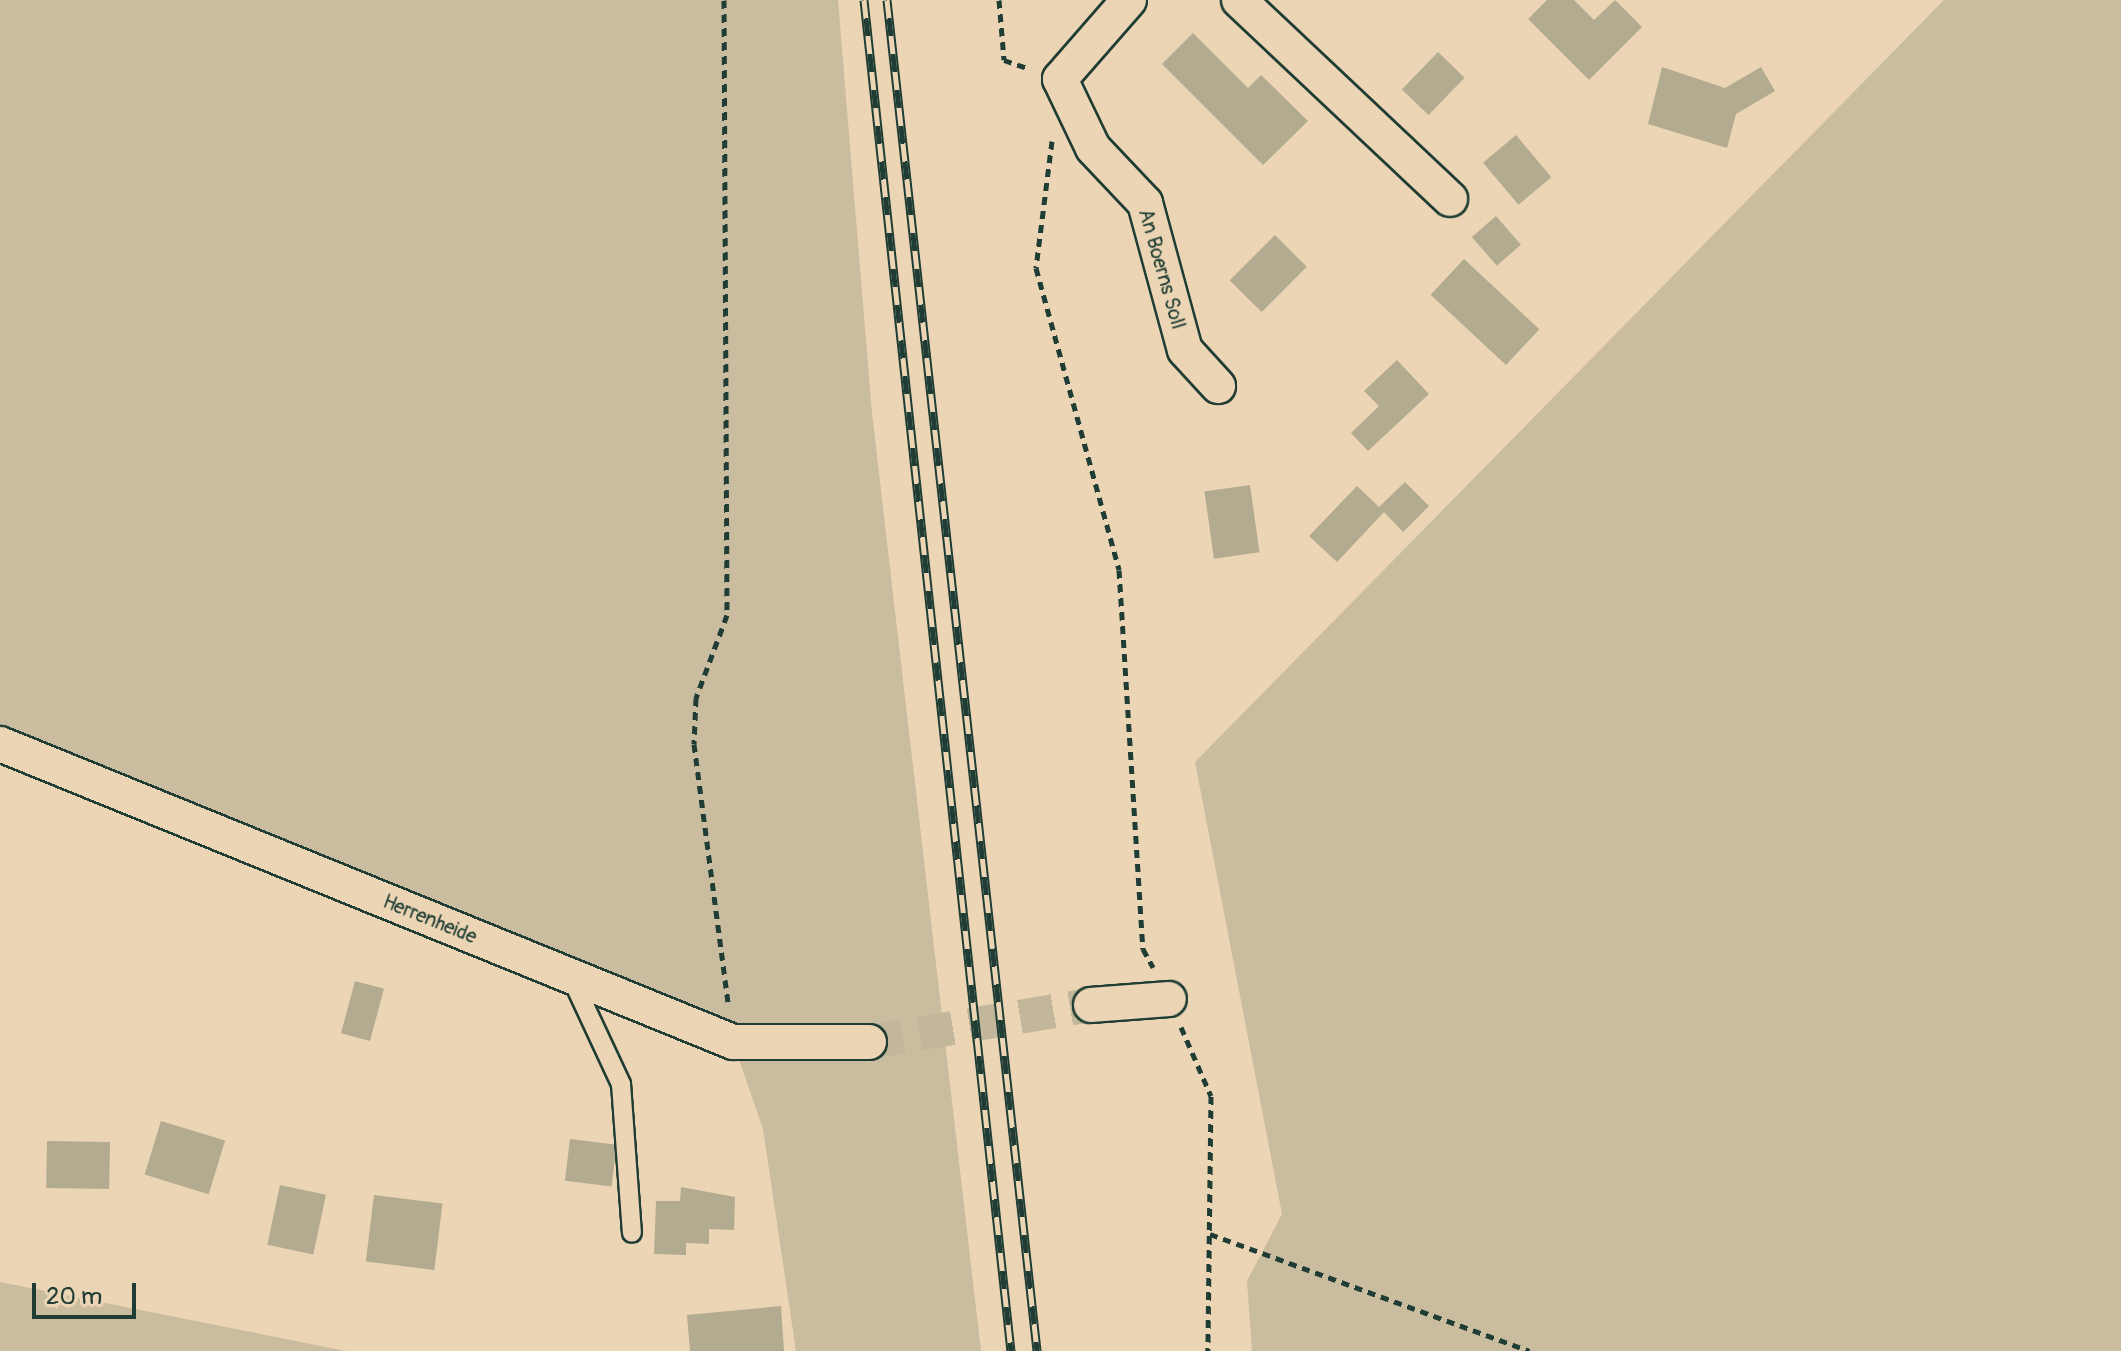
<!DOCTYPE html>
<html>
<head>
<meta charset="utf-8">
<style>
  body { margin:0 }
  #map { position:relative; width:2121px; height:1351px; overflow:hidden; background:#ebd5b4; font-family:Pangolin,sans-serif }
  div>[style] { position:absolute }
  .green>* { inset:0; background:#cabc9f }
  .building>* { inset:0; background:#b2ab90; transform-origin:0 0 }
  .street-tunnel>* { height:34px; margin-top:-17px; transform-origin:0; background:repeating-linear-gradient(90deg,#c2b79a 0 34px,transparent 0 51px) }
  .path>* { height:5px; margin-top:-2.5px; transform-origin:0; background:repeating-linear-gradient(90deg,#1f3d34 0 8px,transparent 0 14px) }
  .roads { filter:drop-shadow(2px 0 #1f3d34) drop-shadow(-2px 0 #1f3d34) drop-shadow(0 2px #1f3d34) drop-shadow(0 -2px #1f3d34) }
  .lane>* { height:18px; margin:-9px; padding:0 9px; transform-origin:9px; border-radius:9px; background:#ebd5b4 }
  .street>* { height:34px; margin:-17px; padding:0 17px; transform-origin:17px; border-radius:17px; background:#ebd5b4 }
  .rail>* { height:9px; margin-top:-4.5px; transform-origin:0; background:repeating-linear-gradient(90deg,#ebd5b4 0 18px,#1f3d34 0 36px); box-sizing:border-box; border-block:2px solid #1f3d34 }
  span { translate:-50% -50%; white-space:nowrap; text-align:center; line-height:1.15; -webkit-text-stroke:6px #ebd5b4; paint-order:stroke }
  .street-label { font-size:20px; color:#1f3d34 }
  .scale { position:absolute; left:32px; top:1283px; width:104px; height:36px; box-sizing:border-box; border:4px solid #1f3d34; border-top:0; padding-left:10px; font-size:24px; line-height:28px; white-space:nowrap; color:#1f3d34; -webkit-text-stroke:6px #ebd5b4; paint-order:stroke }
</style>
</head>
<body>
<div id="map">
  <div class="green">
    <i style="clip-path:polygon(0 0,838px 0,872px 413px,981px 1351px,796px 1351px,763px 1129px,733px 1042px,0 744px)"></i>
    <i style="clip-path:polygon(1944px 0,2121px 0,2121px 1351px,1252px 1351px,1247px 1281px,1282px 1214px,1195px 762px)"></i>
    <i style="clip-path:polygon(0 1282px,346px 1351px,0 1351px)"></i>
  </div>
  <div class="building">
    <i style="clip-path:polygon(1547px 0,1574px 0,1594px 20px,1615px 0,1642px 27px,1589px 80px,1528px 19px)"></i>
    <i style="clip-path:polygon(1193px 33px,1248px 88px,1261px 75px,1308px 121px,1263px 165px,1162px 64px)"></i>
    <i style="left:1438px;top:52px;width:37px;height:52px;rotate:44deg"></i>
    <i style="clip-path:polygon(1662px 67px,1725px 88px,1761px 67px,1775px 91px,1736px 114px,1727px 148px,1648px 124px)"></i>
    <i style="left:1516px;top:135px;width:55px;height:43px;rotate:50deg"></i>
    <i style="left:1496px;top:216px;width:38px;height:32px;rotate:49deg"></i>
    <i style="left:1275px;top:235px;width:45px;height:64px;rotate:45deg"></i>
    <i style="left:1464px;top:259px;width:103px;height:49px;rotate:43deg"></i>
    <i style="clip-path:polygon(1397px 360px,1429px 394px,1368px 451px,1351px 433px,1379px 406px,1364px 391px)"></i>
    <i style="clip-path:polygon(1405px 482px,1429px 506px,1403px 532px,1384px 512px,1337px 562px,1309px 536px,1357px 486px,1379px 507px)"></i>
    <i style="left:1250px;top:485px;width:68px;height:46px;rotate:82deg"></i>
    <i style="left:355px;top:981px;width:30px;height:54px;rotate:15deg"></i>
    <i style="left:161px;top:1121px;width:67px;height:56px;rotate:17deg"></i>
    <i style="left:570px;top:1139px;width:47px;height:42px;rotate:7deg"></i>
    <i style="left:47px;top:1141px;width:63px;height:47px;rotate:1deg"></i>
    <i style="left:280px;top:1185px;width:47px;height:61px;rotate:12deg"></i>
    <i style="clip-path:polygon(681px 1187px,735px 1197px,734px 1230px,709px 1229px,709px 1244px,686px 1243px,686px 1255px,654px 1254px,656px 1201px,680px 1201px)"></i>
    <i style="left:374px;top:1195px;width:69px;height:67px;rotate:7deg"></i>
    <i style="clip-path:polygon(781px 1306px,784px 1351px,690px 1351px,687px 1315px)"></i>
  </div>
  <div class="street-tunnel">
    <i style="left:869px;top:1042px;width:225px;rotate:-9.5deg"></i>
  </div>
  <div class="path">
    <i style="left:724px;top:0;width:615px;rotate:89.72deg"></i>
    <i style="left:727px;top:615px;width:89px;rotate:110.5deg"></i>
    <i style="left:696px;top:698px;width:46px;rotate:92.5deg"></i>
    <i style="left:694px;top:744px;width:261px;rotate:82.5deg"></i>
    <i style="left:999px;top:0;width:60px;rotate:85.2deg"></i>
    <i style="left:1004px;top:60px;width:28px;rotate:19deg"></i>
    <i style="left:1052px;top:141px;width:128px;rotate:97.2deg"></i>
    <i style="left:1036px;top:268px;width:313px;rotate:74.6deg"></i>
    <i style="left:1119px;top:570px;width:380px;rotate:86.4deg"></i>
    <i style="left:1143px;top:949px;width:21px;rotate:61deg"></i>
    <i style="left:1181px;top:1027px;width:75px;rotate:66.5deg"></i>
    <i style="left:1211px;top:1096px;width:255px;rotate:90.7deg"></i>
    <i style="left:1210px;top:1234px;width:340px;rotate:20.1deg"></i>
  </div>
  <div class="roads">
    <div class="lane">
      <i style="left:572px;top:979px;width:116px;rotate:65deg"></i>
      <i style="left:621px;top:1084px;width:149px;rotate:85.8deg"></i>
    </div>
    <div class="street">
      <i style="left:1129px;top:0;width:105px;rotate:131.1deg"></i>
      <i style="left:1060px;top:79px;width:76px;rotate:64.4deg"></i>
      <i style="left:1093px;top:148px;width:76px;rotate:46.6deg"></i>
      <i style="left:1145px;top:203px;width:152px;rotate:74.8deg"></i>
      <i style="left:1185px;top:350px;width:49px;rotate:47.5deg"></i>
      <i style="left:1239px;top:0;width:290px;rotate:43.3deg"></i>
      <i style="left:0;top:744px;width:791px;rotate:22.12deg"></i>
      <i style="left:733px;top:1042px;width:136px"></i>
      <i style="left:1091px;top:1005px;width:78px;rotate:-4.4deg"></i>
    </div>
  </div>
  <div class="rail">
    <i style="left:864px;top:0;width:1359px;rotate:83.79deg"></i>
    <i style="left:887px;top:0;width:1359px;rotate:83.66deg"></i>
  </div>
  <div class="street-label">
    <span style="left:1162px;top:269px;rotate:74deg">An Boerns Soll</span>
    <span style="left:430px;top:919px;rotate:22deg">Herrenheide</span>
  </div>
  <div class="scale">20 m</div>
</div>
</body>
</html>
